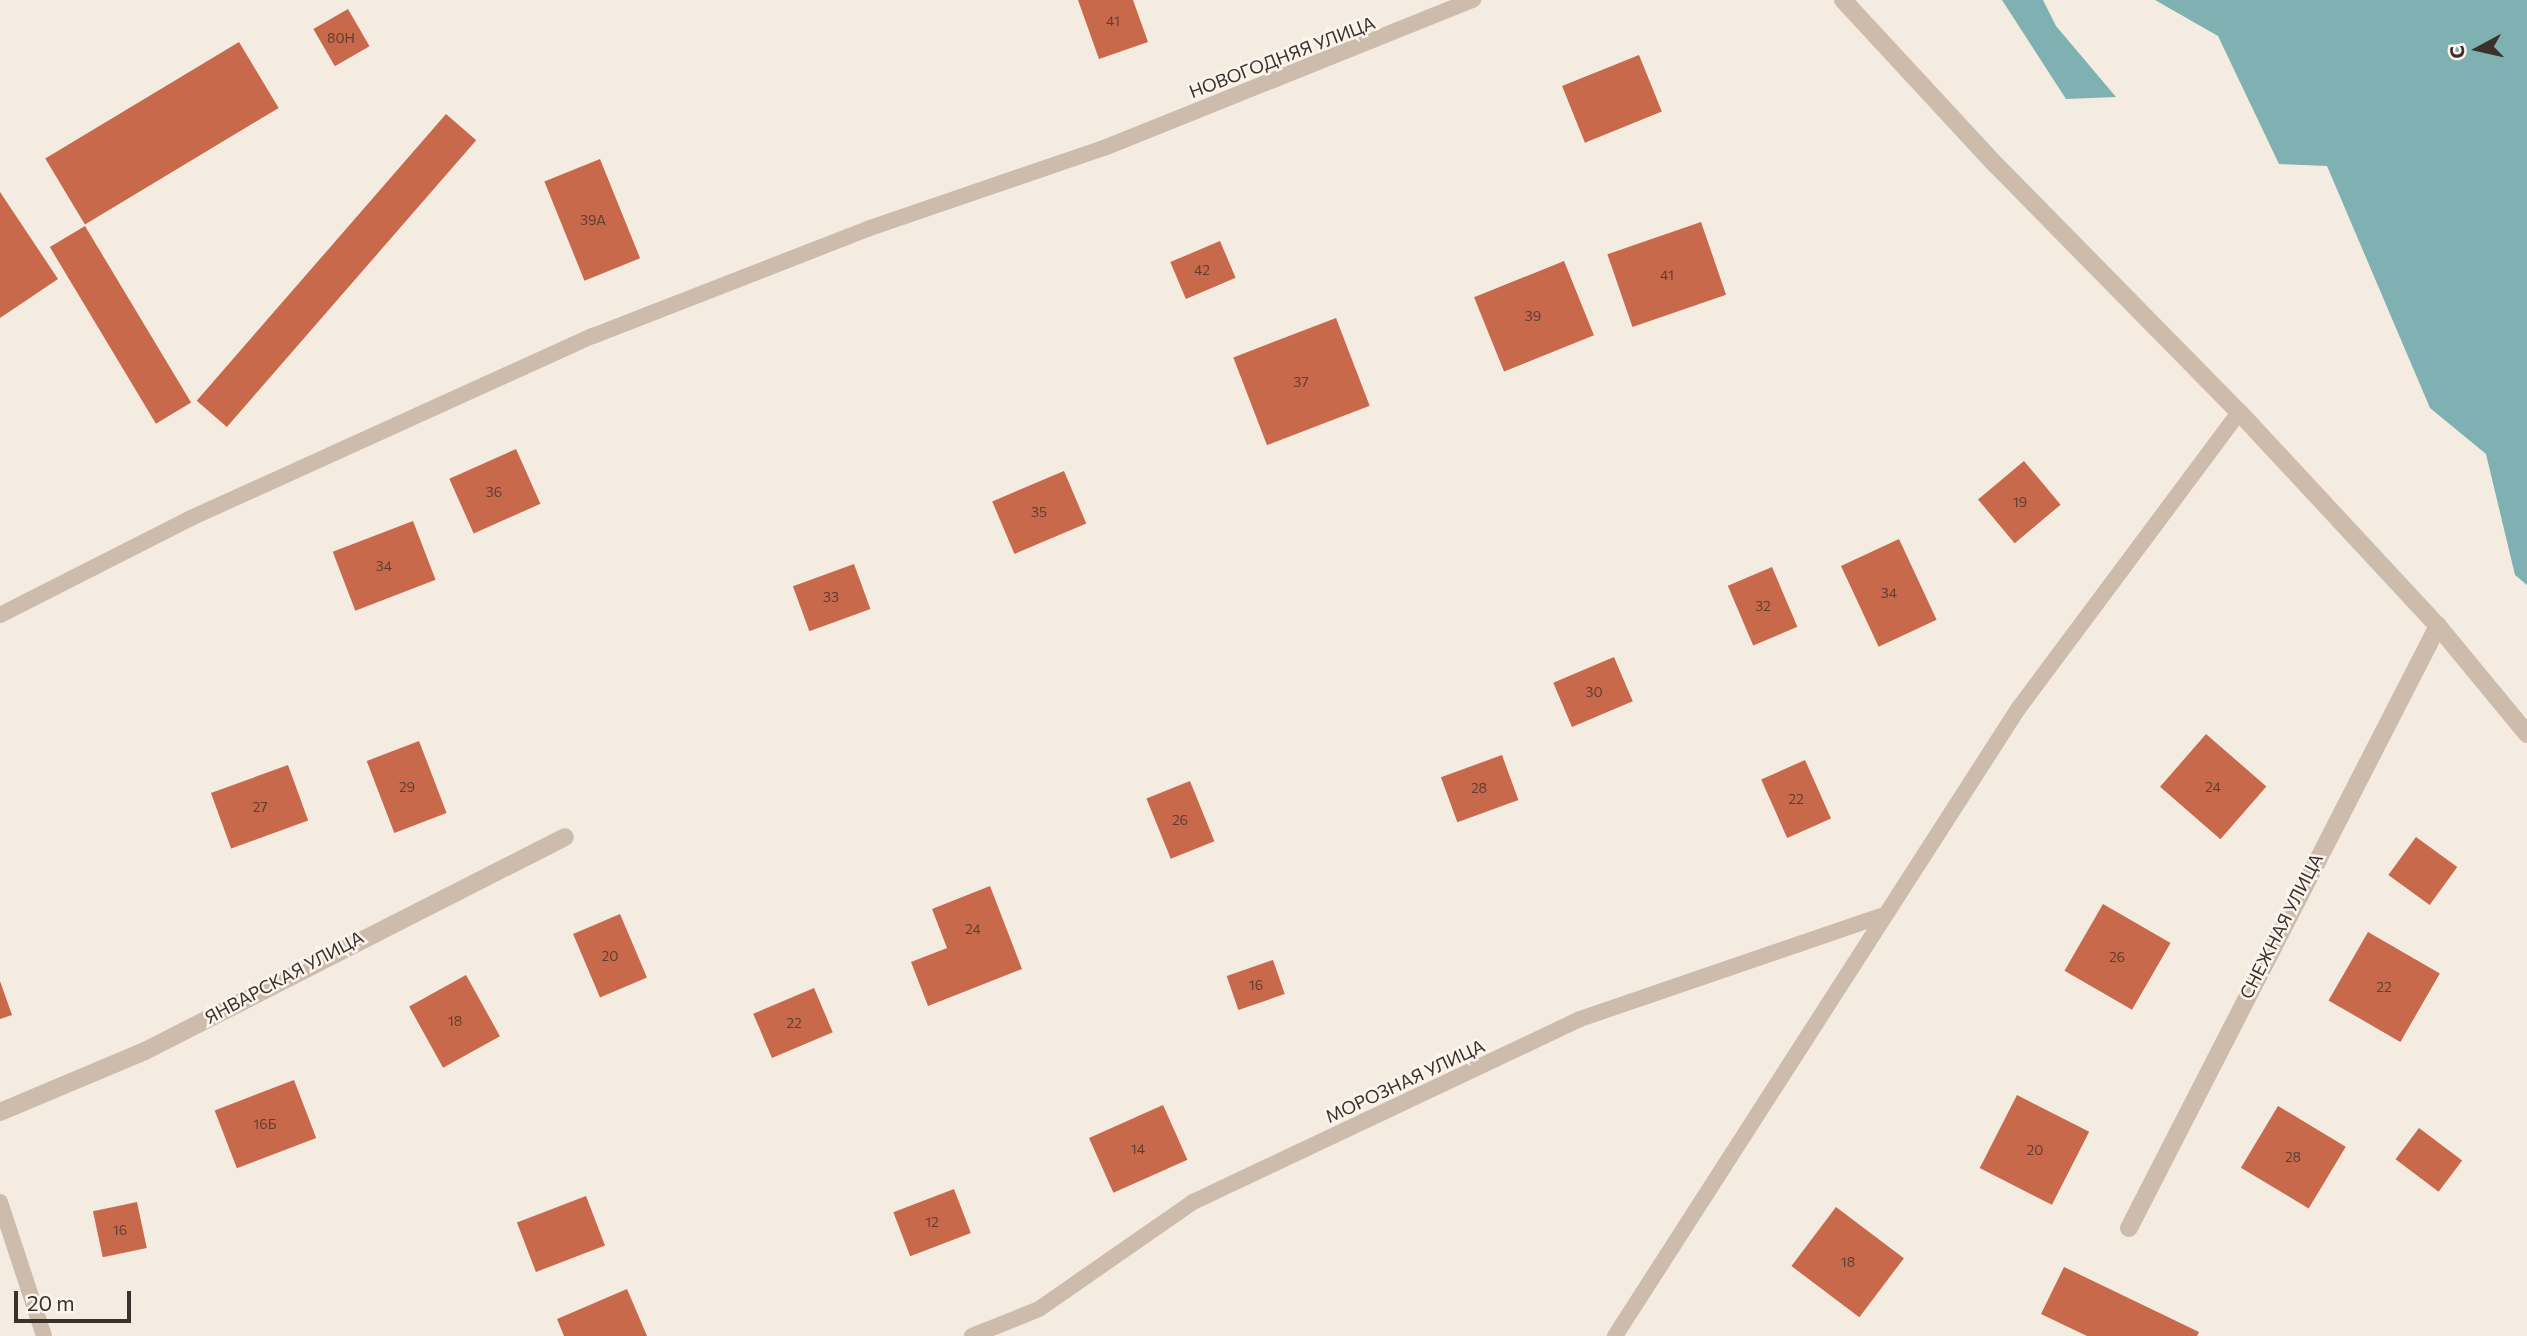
<!DOCTYPE html>
<html>
<head>
<meta charset="utf-8">
<style>
  body { margin:0 }
  #map { position:relative; width:2527px; height:1336px; overflow:hidden; background:#f4ebe1; font-family:Commissioner,sans-serif }
  div>[style] { position:absolute }
  .water>* { inset:0; background:#7fb0b2 }
  .building>* { inset:0; background:#c8694b; transform-origin:0 0 }
  .service>* { height:16px; margin:-8px; padding:0 8px; transform-origin:8px; border-radius:8px; background:#cdbbac }
  .minor>* { height:18px; margin:-9px; padding:0 9px; transform-origin:9px; border-radius:9px; background:#cdbbac }
  span { translate:-50% -50%; white-space:nowrap; text-align:center; line-height:1.15; -webkit-text-stroke:5px #fbf5ee; paint-order:stroke }
  .number-label { font-size:14px; color:#5e3e33 }
  .number-label span { -webkit-text-stroke-width:0 }
  .street-label { font-size:18px; color:#3b302b }
  .north { position:absolute; left:2443px; top:14px; width:70px; height:70px; -webkit-text-stroke:5px #fbf5ee; paint-order:stroke; rotate:262deg; font-size:19px; font-weight:700; line-height:28px; text-align:center; color:#3b302b }
  .north::after { content:''; display:block; margin:auto; width:24px; height:32px; background:#3b302b; clip-path:polygon(50% 0,100% 100%,50% 72%,0 100%) }
  .scale { position:absolute; left:14px; top:1291px; width:117px; height:32px; box-sizing:border-box; border:4px solid #3b302b; border-top:0; padding-left:9px; font-size:21px; line-height:24px; white-space:nowrap; color:#3b302b; -webkit-text-stroke:5px #fbf5ee; paint-order:stroke }
</style>
</head>
<body>
<div id="map">
  <div class="water">
    <i style="clip-path:polygon(2002px 0,2043px 0,2056px 26px,2116px 97px,2066px 99px)"></i>
    <i style="clip-path:polygon(2155px 0,2527px 0,2527px 585px,2515px 575px,2486px 454px,2430px 408px,2327px 166px,2279px 164px,2218px 36px)"></i>
  </div>
  <div class="building">
    <i style="clip-path:polygon(1078px 0,1133px 0,1148px 42px,1099px 59px)"></i>
    <i style="left:348px;top:9px;width:43px;height:40px;rotate:60deg"></i>
    <i style="left:239px;top:42px;width:77px;height:226px;rotate:59deg"></i>
    <i style="left:1639px;top:55px;width:61px;height:83px;rotate:68deg"></i>
    <i style="left:446px;top:114px;width:40px;height:380px;rotate:41deg"></i>
    <i style="left:600px;top:159px;width:107px;height:60px;rotate:68deg"></i>
    <i style="clip-path:polygon(0 192px,58px 279px,0 318px)"></i>
    <i style="left:1701px;top:222px;width:77px;height:99px;rotate:71deg"></i>
    <i style="left:85px;top:226px;width:206px;height:41px;rotate:59deg"></i>
    <i style="left:1220px;top:241px;width:40px;height:54px;rotate:67deg"></i>
    <i style="left:1564px;top:261px;width:80px;height:97px;rotate:68deg"></i>
    <i style="left:1336px;top:318px;width:94px;height:110px;rotate:69deg"></i>
    <i style="left:516px;top:449px;width:60px;height:73px;rotate:66deg"></i>
    <i style="left:2024px;top:461px;width:57px;height:60px;rotate:50deg"></i>
    <i style="left:1064px;top:471px;width:57px;height:78px;rotate:67deg"></i>
    <i style="left:413px;top:521px;width:63px;height:86px;rotate:69deg"></i>
    <i style="left:1899px;top:539px;width:89px;height:64px;rotate:65deg"></i>
    <i style="left:854px;top:564px;width:48px;height:65px;rotate:70deg"></i>
    <i style="left:1772px;top:567px;width:65px;height:48px;rotate:67deg"></i>
    <i style="left:1614px;top:657px;width:48px;height:66px;rotate:67deg"></i>
    <i style="left:2206px;top:734px;width:80px;height:70px;rotate:41deg"></i>
    <i style="left:419px;top:741px;width:77px;height:56px;rotate:69deg"></i>
    <i style="left:1502px;top:755px;width:48px;height:65px;rotate:70deg"></i>
    <i style="left:1805px;top:760px;width:64px;height:48px;rotate:66deg"></i>
    <i style="left:288px;top:765px;width:59px;height:82px;rotate:70deg"></i>
    <i style="left:1190px;top:781px;width:65px;height:47px;rotate:68deg"></i>
    <i style="left:2416px;top:837px;width:51px;height:47px;rotate:36deg"></i>
    <i style="clip-path:polygon(990px 886px,1022px 969px,928px 1006px,911px 962px,947px 948px,932px 909px)"></i>
    <i style="left:2103px;top:904px;width:78px;height:77px;rotate:30deg"></i>
    <i style="left:620px;top:914px;width:69px;height:51px;rotate:67deg"></i>
    <i style="left:2368px;top:932px;width:83px;height:79px;rotate:30deg"></i>
    <i style="left:1273px;top:960px;width:36px;height:49px;rotate:71deg"></i>
    <i style="left:466px;top:975px;width:70px;height:65px;rotate:61deg"></i>
    <i style="clip-path:polygon(0 981px,12px 1015px,0 1019px)"></i>
    <i style="left:814px;top:988px;width:48px;height:66px;rotate:67deg"></i>
    <i style="left:294px;top:1080px;width:62px;height:85px;rotate:69deg"></i>
    <i style="left:2017px;top:1095px;width:81px;height:82px;rotate:27deg"></i>
    <i style="left:1163px;top:1105px;width:60px;height:81px;rotate:66deg"></i>
    <i style="left:2278px;top:1106px;width:79px;height:72px;rotate:31deg"></i>
    <i style="left:2419px;top:1128px;width:54px;height:39px;rotate:37deg"></i>
    <i style="left:954px;top:1189px;width:47px;height:65px;rotate:69deg"></i>
    <i style="left:586px;top:1196px;width:53px;height:74px;rotate:69deg"></i>
    <i style="left:137px;top:1202px;width:47px;height:45px;rotate:78deg"></i>
    <i style="left:1836px;top:1207px;width:85px;height:74px;rotate:37deg"></i>
    <i style="clip-path:polygon(2064px 1267px,2199px 1332px,2197px 1336px,2087px 1336px,2041px 1314px)"></i>
    <i style="clip-path:polygon(627px 1289px,647px 1336px,564px 1336px,557px 1319px)"></i>
  </div>
  <div class="service">
    <i style="left:0;top:615px;width:214px;rotate:-26.9deg"></i>
    <i style="left:191px;top:518px;width:441px;rotate:-24.4deg"></i>
    <i style="left:593px;top:336px;width:297px;rotate:-21.3deg"></i>
    <i style="left:870px;top:228px;width:247px;rotate:-18.9deg"></i>
    <i style="left:1104px;top:148px;width:398px;rotate:-21.9deg"></i>
    <i style="left:0;top:1202px;width:141px;rotate:71.8deg"></i>
    <i style="left:972px;top:1336px;width:72px;rotate:-21.9deg"></i>
    <i style="left:1039px;top:1309px;width:188px;rotate:-34.8deg"></i>
    <i style="left:1193px;top:1202px;width:428px;rotate:-25.3deg"></i>
    <i style="left:1580px;top:1019px;width:318px;rotate:-18.9deg"></i>
    <i style="left:1615px;top:1336px;width:745px;rotate:-57.27deg"></i>
    <i style="left:2018px;top:709px;width:370px;rotate:-53.3deg"></i>
  </div>
  <div class="minor">
    <i style="left:1843px;top:0;width:225px;rotate:47.2deg"></i>
    <i style="left:1996px;top:165px;width:346px;rotate:45.5deg"></i>
    <i style="left:2239px;top:412px;width:292px;rotate:47.1deg"></i>
    <i style="left:2438px;top:626px;width:140px;rotate:50.5deg"></i>
    <i style="left:0;top:1112px;width:157px;rotate:-22.8deg"></i>
    <i style="left:145px;top:1051px;width:471px;rotate:-27deg"></i>
    <i style="left:2129px;top:1228px;width:677px;rotate:-62.83deg"></i>
  </div>
  <div class="number-label">
    <span style="left:1113px;top:21px">41</span>
    <span style="left:341px;top:38px">80Н</span>
    <span style="left:593px;top:220px">39А</span>
    <span style="left:1202px;top:270px">42</span>
    <span style="left:1667px;top:275px">41</span>
    <span style="left:1533px;top:316px">39</span>
    <span style="left:1301px;top:382px">37</span>
    <span style="left:494px;top:492px">36</span>
    <span style="left:2020px;top:502px">19</span>
    <span style="left:1039px;top:512px">35</span>
    <span style="left:384px;top:566px">34</span>
    <span style="left:1889px;top:593px">34</span>
    <span style="left:831px;top:597px">33</span>
    <span style="left:1763px;top:606px">32</span>
    <span style="left:1594px;top:692px">30</span>
    <span style="left:407px;top:787px">29</span>
    <span style="left:2213px;top:787px">24</span>
    <span style="left:1479px;top:788px">28</span>
    <span style="left:1796px;top:799px">22</span>
    <span style="left:260px;top:807px">27</span>
    <span style="left:1180px;top:820px">26</span>
    <span style="left:973px;top:929px">24</span>
    <span style="left:610px;top:956px">20</span>
    <span style="left:2117px;top:957px">26</span>
    <span style="left:1256px;top:985px">16</span>
    <span style="left:2384px;top:987px">22</span>
    <span style="left:455px;top:1021px">18</span>
    <span style="left:794px;top:1023px">22</span>
    <span style="left:265px;top:1124px">16Б</span>
    <span style="left:1138px;top:1149px">14</span>
    <span style="left:2035px;top:1150px">20</span>
    <span style="left:2293px;top:1157px">28</span>
    <span style="left:932px;top:1222px">12</span>
    <span style="left:120px;top:1230px">16</span>
    <span style="left:1848px;top:1262px">18</span>
  </div>
  <div class="street-label">
    <span style="left:1282px;top:57px;rotate:-21deg">НОВОГОДНЯЯ УЛИЦА</span>
    <span style="left:2281px;top:926px;rotate:-63deg">СНЕЖНАЯ УЛИЦА</span>
    <span style="left:284px;top:977px;rotate:-28deg">ЯНВАРСКАЯ УЛИЦА</span>
    <span style="left:1405px;top:1081px;rotate:-25deg">МОРОЗНАЯ УЛИЦА</span>
  </div>
  <div class="north">С</div>
  <div class="scale">20 m</div>
</div>
</body>
</html>
